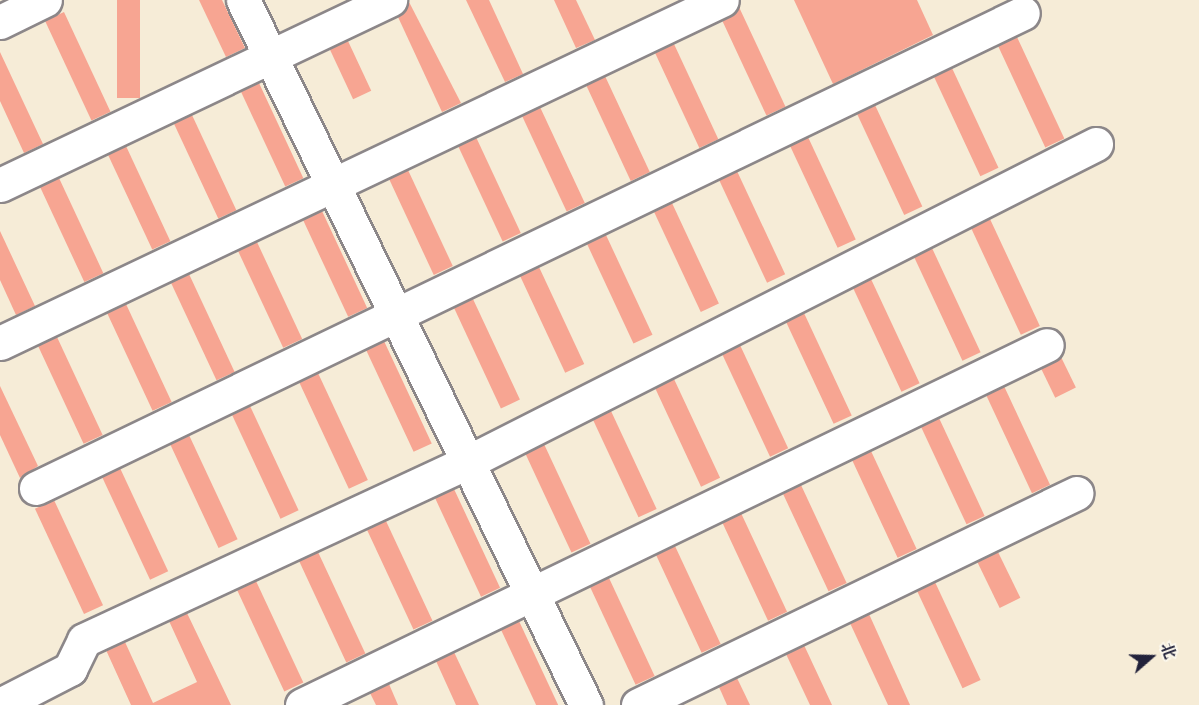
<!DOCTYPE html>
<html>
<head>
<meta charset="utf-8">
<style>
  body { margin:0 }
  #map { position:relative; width:1199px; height:705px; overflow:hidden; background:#f6ecd7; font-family:Cardo,"Noto Serif SC",serif }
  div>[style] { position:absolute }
  .building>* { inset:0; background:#f7a592; transform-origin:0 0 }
  .roads { filter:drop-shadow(2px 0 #8c8789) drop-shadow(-2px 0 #8c8789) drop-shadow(0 2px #8c8789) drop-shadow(0 -2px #8c8789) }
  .minor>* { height:33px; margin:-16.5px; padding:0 16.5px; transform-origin:16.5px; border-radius:16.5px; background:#fff }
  span { translate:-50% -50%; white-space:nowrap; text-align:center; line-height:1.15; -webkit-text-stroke:4.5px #fbf7ec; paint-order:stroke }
  .north { position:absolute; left:1121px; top:627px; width:60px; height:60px; -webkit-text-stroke:4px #fbf7ec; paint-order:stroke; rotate:70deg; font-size:16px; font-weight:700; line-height:24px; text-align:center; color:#22223b }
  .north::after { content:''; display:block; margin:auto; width:21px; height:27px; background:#22223b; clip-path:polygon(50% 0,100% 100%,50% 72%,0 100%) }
</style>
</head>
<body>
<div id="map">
  <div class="building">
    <i style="left:117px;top:0;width:23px;height:98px"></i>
    <i style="clip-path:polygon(199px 0,222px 0,245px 48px,226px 57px)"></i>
    <i style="clip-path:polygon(408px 0,461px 103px,442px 112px,398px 17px)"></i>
    <i style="clip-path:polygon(466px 0,489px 0,523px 74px,505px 82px)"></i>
    <i style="clip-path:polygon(554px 0,576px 0,595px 40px,576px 48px)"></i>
    <i style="clip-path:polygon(794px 0,917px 0,933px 35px,833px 84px)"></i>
    <i style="left:739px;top:7px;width:110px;height:21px;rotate:65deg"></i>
    <i style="left:64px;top:12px;width:110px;height:21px;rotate:65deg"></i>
    <i style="left:1017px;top:37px;width:112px;height:21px;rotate:65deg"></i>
    <i style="left:348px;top:41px;width:55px;height:20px;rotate:65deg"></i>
    <i style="left:674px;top:44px;width:105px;height:21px;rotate:65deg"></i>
    <i style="clip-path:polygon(0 52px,43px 144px,24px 153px,0 101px)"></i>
    <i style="left:952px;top:68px;width:110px;height:20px;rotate:65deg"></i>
    <i style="left:605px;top:76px;width:106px;height:21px;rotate:65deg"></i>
    <i style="left:259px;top:83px;width:105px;height:20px;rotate:65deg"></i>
    <i style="left:875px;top:105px;width:112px;height:20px;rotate:65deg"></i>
    <i style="left:540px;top:107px;width:106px;height:20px;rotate:65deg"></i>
    <i style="left:192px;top:115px;width:105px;height:20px;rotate:65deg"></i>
    <i style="left:476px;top:137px;width:106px;height:20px;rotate:65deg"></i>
    <i style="left:808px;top:137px;width:113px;height:20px;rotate:65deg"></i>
    <i style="left:126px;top:146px;width:105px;height:20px;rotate:65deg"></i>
    <i style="left:408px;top:170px;width:106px;height:21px;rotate:65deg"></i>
    <i style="left:737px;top:171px;width:114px;height:20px;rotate:65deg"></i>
    <i style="left:59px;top:178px;width:105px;height:21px;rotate:65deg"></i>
    <i style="left:672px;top:203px;width:111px;height:20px;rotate:65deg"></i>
    <i style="left:322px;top:211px;width:107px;height:21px;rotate:65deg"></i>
    <i style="left:990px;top:219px;width:118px;height:21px;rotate:65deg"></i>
    <i style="clip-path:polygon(0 231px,35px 306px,16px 315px,0 280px)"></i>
    <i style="left:606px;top:235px;width:110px;height:21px;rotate:65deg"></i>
    <i style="left:257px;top:242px;width:107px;height:21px;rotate:65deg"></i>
    <i style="left:932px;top:248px;width:115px;height:20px;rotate:65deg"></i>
    <i style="left:539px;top:267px;width:107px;height:21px;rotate:65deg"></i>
    <i style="left:189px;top:274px;width:108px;height:20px;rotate:65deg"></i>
    <i style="left:871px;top:279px;width:115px;height:20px;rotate:65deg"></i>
    <i style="left:473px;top:299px;width:111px;height:21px;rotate:65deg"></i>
    <i style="left:126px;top:304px;width:108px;height:21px;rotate:65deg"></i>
    <i style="left:804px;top:313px;width:113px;height:20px;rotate:65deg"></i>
    <i style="left:57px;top:337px;width:108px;height:21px;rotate:65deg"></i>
    <i style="left:384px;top:341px;width:113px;height:20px;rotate:65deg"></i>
    <i style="left:740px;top:345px;width:114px;height:20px;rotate:65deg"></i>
    <i style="left:1061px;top:357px;width:34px;height:23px;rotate:64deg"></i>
    <i style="left:318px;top:373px;width:118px;height:21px;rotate:65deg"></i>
    <i style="left:674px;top:379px;width:109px;height:21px;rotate:65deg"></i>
    <i style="clip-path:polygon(0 386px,38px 466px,20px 478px,0 435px)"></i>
    <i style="left:1004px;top:386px;width:109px;height:20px;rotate:65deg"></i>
    <i style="left:250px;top:406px;width:115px;height:20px;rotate:65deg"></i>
    <i style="left:611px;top:411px;width:108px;height:20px;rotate:65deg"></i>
    <i style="left:939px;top:418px;width:108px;height:20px;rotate:65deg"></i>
    <i style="left:189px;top:435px;width:115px;height:21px;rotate:65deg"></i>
    <i style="left:544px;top:444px;width:110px;height:21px;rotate:65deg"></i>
    <i style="left:871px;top:451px;width:108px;height:21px;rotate:65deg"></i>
    <i style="left:120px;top:468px;width:114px;height:20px;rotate:65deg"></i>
    <i style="left:801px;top:485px;width:108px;height:20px;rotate:65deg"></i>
    <i style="left:454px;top:489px;width:109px;height:21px;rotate:65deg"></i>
    <i style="left:54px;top:500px;width:116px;height:21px;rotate:65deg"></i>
    <i style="left:741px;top:513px;width:109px;height:21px;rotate:65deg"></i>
    <i style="left:386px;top:521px;width:110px;height:21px;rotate:65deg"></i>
    <i style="left:675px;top:546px;width:108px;height:21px;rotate:65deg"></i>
    <i style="left:318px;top:552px;width:112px;height:21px;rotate:65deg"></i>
    <i style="left:998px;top:552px;width:51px;height:23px;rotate:64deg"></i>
    <i style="left:609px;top:578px;width:108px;height:21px;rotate:65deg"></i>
    <i style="left:256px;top:581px;width:112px;height:21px;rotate:65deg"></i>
    <i style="left:935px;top:582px;width:108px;height:20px;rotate:65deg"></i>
    <i style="clip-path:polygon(187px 613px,231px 705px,131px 705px,106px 650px,125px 642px,153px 703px,197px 682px,169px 621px)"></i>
    <i style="clip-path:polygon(869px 614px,910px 705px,888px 705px,850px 623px)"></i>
    <i style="left:519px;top:621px;width:93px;height:20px;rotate:65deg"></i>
    <i style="clip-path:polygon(804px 645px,832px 705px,810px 705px,786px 654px)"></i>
    <i style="clip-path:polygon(454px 652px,479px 705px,456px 705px,436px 661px)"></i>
    <i style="clip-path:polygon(737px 678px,750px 705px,727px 705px,719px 687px)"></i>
    <i style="clip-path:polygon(389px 684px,398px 705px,376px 705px,370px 693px)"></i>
  </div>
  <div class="roads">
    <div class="minor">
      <i style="left:243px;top:0;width:784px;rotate:64.06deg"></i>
      <i style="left:0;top:22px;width:50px;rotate:-26.1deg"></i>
      <i style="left:0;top:185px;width:432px;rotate:-25.4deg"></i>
      <i style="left:0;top:343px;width:799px;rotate:-25.41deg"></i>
      <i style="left:36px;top:488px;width:1095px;rotate:-25.7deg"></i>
      <i style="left:0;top:705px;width:79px;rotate:-27.2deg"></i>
      <i style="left:70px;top:669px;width:32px;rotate:-64deg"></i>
      <i style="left:84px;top:640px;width:423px;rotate:-24.9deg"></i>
      <i style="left:468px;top:462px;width:704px;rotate:-26.86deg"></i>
      <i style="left:302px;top:705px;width:827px;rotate:-25.79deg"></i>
      <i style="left:638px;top:705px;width:487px;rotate:-25.8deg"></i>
    </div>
  </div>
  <div class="north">北</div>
</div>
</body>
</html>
